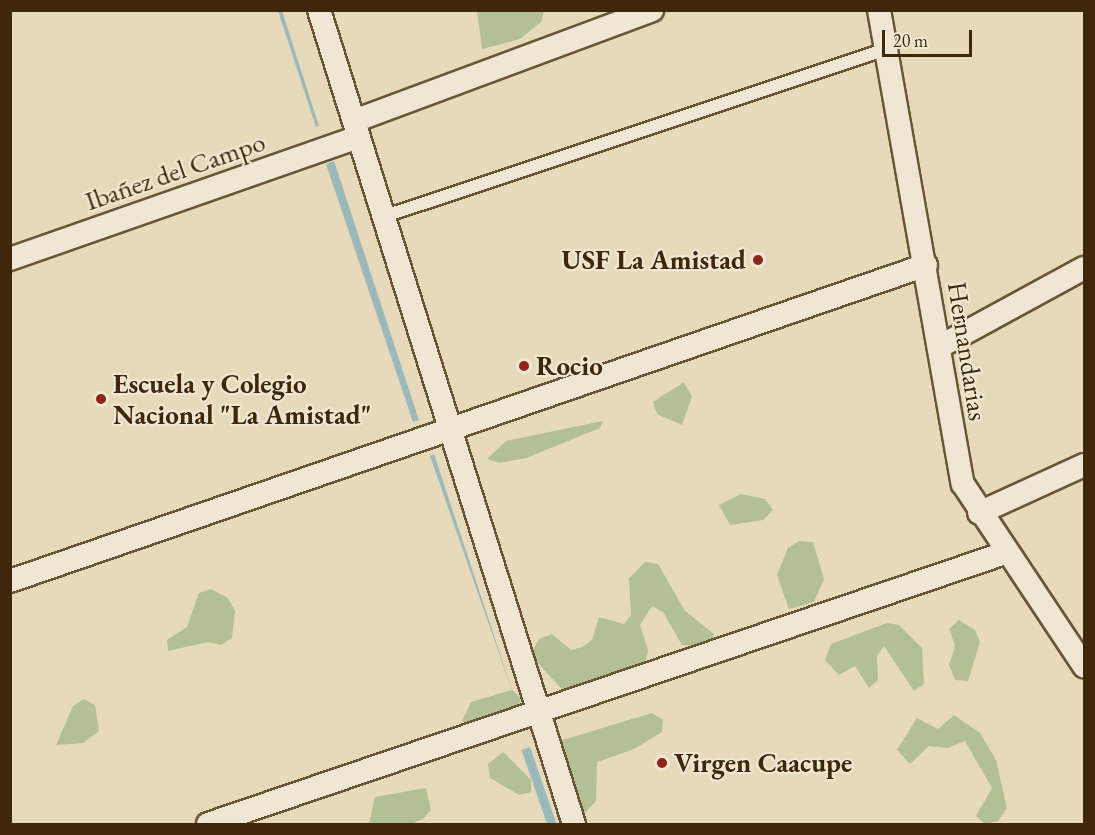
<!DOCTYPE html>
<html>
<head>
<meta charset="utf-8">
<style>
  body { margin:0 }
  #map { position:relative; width:1095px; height:835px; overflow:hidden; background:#e7dabb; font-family:"EB Garamond",serif }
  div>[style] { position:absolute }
  .green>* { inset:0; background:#b2c093 }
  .water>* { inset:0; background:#9bb8bb; transform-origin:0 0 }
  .roads { filter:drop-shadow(2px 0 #695436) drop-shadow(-2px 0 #695436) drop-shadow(0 2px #695436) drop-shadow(0 -2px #695436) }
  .service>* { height:12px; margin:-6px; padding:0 6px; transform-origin:6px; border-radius:6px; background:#efe7d3 }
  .minor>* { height:22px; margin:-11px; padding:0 11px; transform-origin:11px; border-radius:11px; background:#efe7d3 }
  .dots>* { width:16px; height:16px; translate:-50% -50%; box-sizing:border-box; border:3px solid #efe7d3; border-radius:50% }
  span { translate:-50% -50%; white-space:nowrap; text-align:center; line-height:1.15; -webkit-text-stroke:4.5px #efe7d3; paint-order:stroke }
  .street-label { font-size:27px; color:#3f2809 }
  .poi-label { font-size:27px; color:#3f2809; font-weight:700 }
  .right { translate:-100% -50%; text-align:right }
  .left { translate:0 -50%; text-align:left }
  .frame { position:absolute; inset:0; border:12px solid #3f2809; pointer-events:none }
  .scale { position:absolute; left:882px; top:30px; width:90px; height:27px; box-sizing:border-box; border:3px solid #3f2809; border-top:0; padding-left:8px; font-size:18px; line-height:21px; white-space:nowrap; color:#3f2809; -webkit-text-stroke:4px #efe7d3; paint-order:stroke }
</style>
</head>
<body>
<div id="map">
  <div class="green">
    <i style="clip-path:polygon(544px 11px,541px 22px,520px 39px,482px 49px,477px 11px)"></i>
    <i style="clip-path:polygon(684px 382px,692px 397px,682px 425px,657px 414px,653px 402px)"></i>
    <i style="clip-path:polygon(603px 421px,600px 428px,526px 458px,499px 463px,487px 459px,506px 441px)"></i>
    <i style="clip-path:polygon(741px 494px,765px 499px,773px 510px,763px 520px,730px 525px,719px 505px)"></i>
    <i style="clip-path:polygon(799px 541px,813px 542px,824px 579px,814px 602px,789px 609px,777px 575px,788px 548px)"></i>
    <i style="clip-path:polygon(645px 562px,658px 564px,685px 611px,714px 634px,710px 647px,682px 645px,663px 612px,652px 606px,640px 625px,648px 650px,644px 671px,570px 698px,537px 662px,533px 650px,539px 639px,552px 634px,571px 650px,582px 647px,592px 640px,599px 617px,624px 624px,631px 615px,629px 578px)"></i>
    <i style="clip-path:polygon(211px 589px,228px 598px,235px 611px,232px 638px,221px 645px,208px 642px,168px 651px,167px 640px,187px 627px,199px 593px)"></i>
    <i style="clip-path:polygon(959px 620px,975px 630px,980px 642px,968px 681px,955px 680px,949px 665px,955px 646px,949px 629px)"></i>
    <i style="clip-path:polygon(887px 623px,899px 625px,922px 648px,924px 684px,914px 691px,884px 646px,877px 656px,878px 680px,869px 688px,855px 666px,839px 675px,825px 660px,831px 644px)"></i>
    <i style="clip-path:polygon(512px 690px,521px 698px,516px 716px,468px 727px,462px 721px,471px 702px)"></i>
    <i style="clip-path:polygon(84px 699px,95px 705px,99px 731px,83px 743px,56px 745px,73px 706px)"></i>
    <i style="clip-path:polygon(652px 713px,663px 720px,662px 732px,634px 749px,597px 762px,596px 801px,584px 814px,556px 742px)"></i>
    <i style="clip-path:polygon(954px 715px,980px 733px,996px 760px,1007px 808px,998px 821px,985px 824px,976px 816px,992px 788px,965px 741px,948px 748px,929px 746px,910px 764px,897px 750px,917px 718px,938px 729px)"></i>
    <i style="clip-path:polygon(503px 752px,531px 780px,531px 792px,519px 795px,490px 778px,488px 764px)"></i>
    <i style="clip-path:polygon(426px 788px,431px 810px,423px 819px,411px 824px,369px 824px,375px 797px)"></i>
  </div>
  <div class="water">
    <i style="clip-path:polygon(278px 11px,282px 11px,319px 126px,316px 127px)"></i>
    <i style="clip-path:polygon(334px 161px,419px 420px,413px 422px,326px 164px)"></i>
    <i style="clip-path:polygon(434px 454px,515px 699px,430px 456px)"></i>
    <i style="left:530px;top:747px;width:81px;height:9px;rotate:71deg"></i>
  </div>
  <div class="roads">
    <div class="service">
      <i style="left:382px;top:217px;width:532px;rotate:-18.4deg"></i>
    </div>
    <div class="minor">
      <i style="left:319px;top:10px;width:853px;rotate:72.61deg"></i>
      <i style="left:879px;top:10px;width:481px;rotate:80deg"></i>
      <i style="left:963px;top:484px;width:219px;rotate:56.4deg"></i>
      <i style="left:354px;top:121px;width:318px;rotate:-20.4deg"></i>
      <i style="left:10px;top:259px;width:369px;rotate:-19.3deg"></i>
      <i style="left:939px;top:347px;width:165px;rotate:-28.6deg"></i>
      <i style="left:979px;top:513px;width:115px;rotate:-24.6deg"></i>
      <i style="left:10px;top:581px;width:969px;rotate:-19.03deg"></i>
      <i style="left:208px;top:824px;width:842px;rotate:-18.78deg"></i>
    </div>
  </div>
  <div class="dots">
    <i style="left:758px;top:260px;background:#8f2418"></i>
    <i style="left:524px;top:366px;background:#8f2418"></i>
    <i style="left:101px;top:399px;background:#8f2418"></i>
    <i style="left:662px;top:763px;background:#8f2418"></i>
  </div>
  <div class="street-label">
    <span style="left:175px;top:171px;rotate:-19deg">Ibañez del Campo</span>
    <span style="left:968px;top:351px;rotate:81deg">Hernandarias</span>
  </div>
  <div class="poi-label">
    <span class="right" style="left:746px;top:260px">USF La Amistad</span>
    <span class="left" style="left:536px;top:366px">Rocio</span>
    <span class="left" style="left:113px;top:399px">Escuela y Colegio<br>Nacional "La Amistad"</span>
    <span class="left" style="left:674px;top:763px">Virgen Caacupe</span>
  </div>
  <div class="frame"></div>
  <div class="scale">20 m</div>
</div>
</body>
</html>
